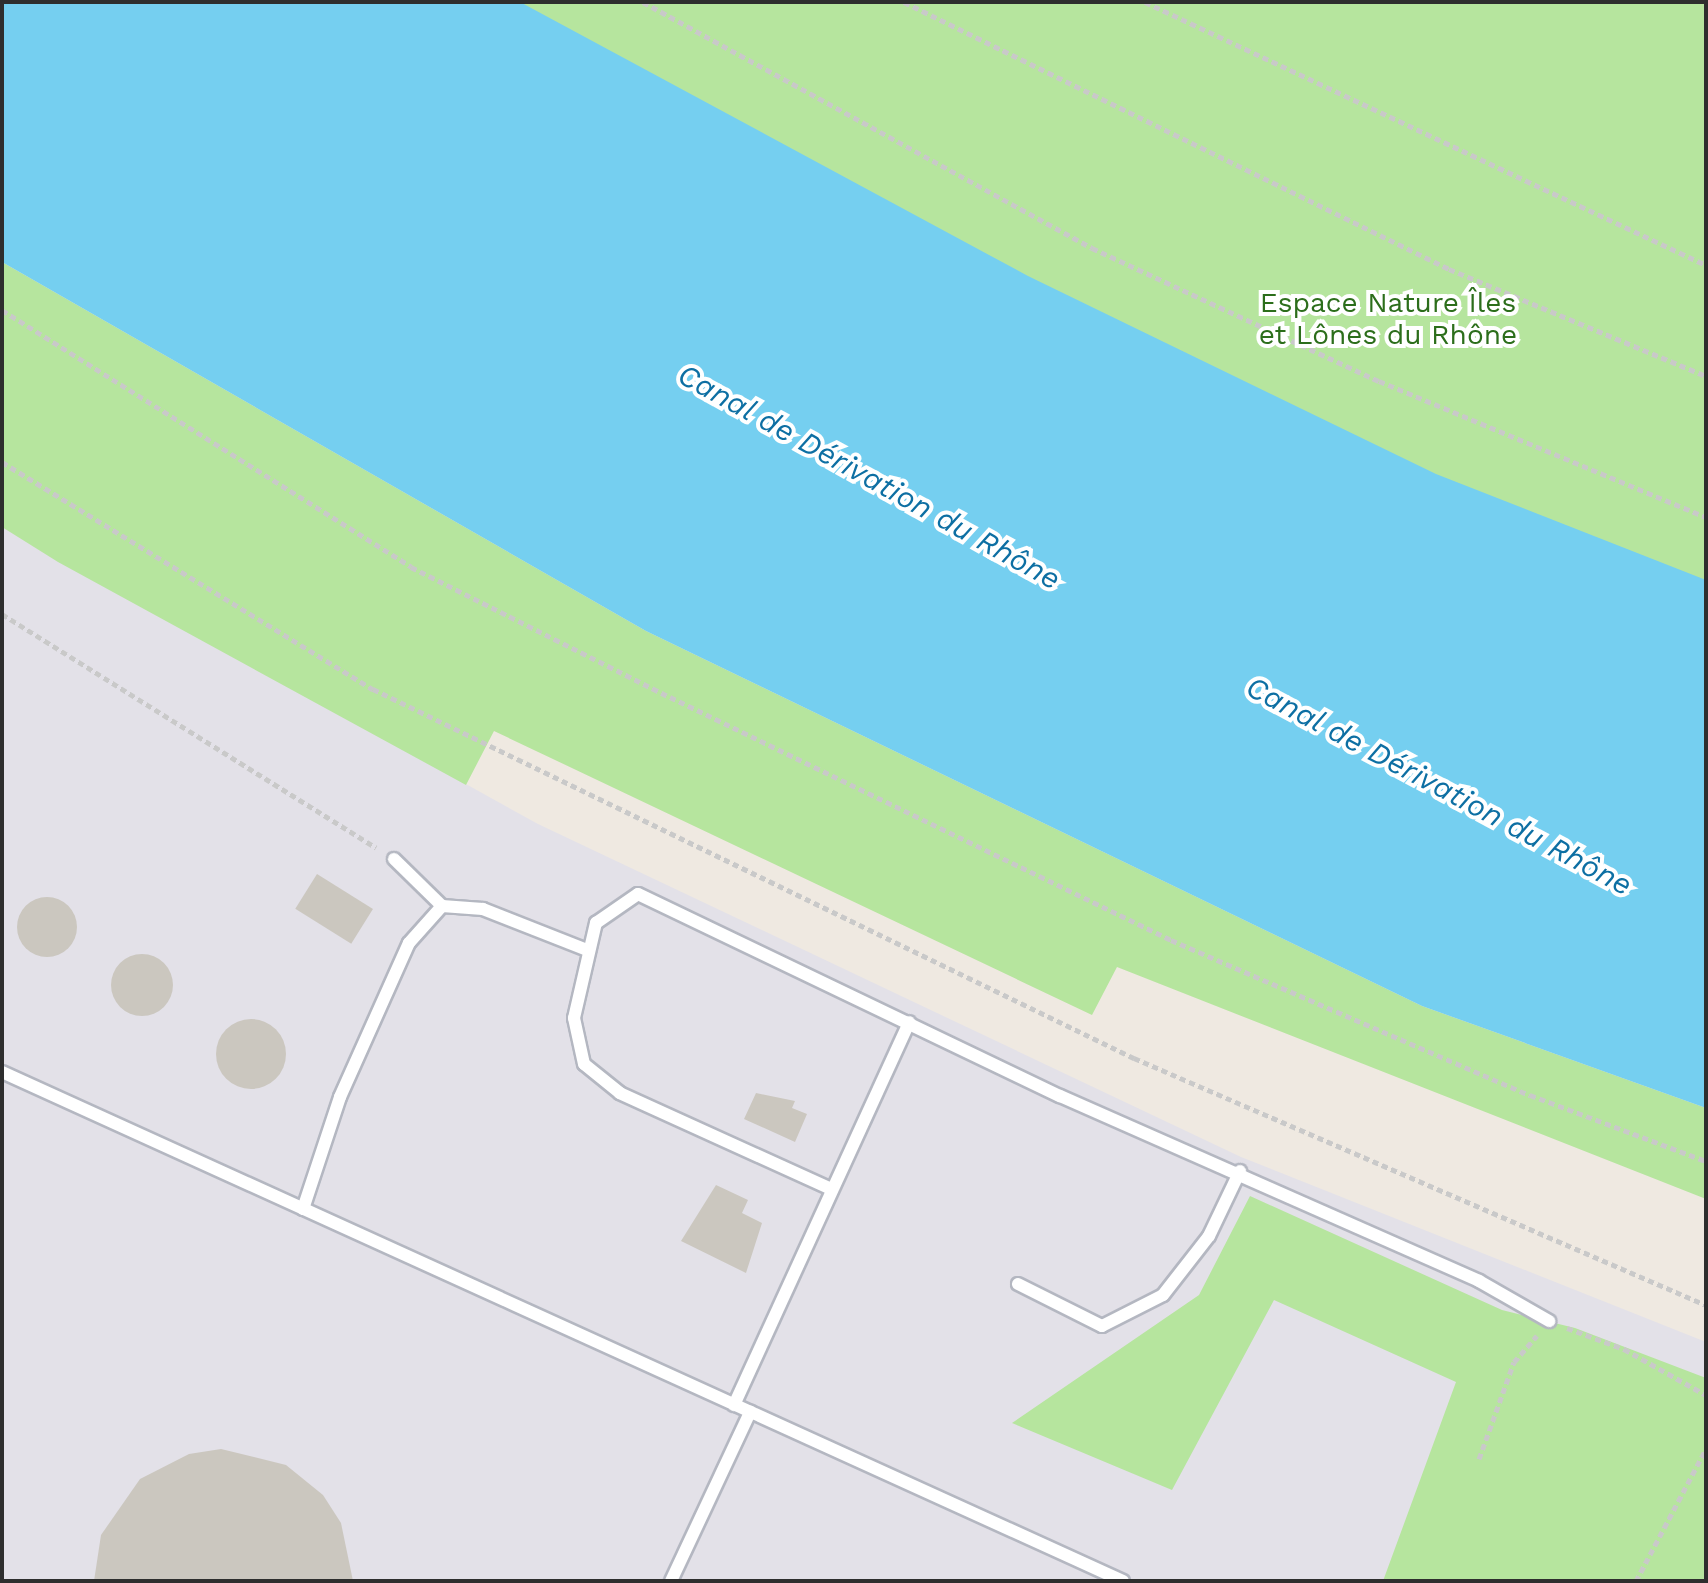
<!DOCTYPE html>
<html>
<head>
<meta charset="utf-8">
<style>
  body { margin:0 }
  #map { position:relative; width:1708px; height:1583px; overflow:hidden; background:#efe9e1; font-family:"Work Sans",sans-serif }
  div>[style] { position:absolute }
  .industrial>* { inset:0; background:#e3e1e8 }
  .green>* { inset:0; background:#b6e59e }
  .water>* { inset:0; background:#75cff0 }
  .building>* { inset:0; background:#cbc7bf; transform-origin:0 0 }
  .round { border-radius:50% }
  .path>* { height:5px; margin-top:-2.5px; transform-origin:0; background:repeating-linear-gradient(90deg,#c9c9c9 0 6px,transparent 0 10px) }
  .roads { filter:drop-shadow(2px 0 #b4b7c1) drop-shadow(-2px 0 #b4b7c1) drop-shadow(0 2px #b4b7c1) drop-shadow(0 -2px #b4b7c1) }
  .lane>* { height:12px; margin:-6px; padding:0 6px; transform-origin:6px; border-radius:6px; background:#fff }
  span { translate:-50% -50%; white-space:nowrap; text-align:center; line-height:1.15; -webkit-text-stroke:8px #fff; paint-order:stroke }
  .park-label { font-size:28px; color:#2c6e1b }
  .water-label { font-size:30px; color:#0d6fa3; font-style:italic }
  .frame { position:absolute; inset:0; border:4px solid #2e2e2e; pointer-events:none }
</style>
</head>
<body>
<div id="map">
  <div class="industrial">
    <i style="clip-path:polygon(2px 527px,538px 824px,1241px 1157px,1706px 1342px,1706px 1581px,2px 1581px)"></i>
  </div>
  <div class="green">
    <i style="clip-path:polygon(166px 2px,1706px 2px,1706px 860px)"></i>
    <i style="clip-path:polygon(2px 262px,646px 631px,1422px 1006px,1706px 1108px,1706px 1199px,1117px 967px,1092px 1015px,494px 731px,466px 785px,58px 562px,2px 527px)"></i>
    <i style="clip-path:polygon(1250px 1196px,1502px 1310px,1575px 1328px,1706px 1378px,1706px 1581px,1383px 1581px,1456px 1382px,1274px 1300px,1172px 1490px,1012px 1423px,1199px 1295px)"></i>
  </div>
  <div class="water">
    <i style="clip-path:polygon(2px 2px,520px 2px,1028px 276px,1436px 474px,1706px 580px,1706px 1108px,1422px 1006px,646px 631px,2px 262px)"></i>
  </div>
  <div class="building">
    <i style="left:317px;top:874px;width:66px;height:41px;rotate:32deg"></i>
    <i class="round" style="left:17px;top:897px;width:60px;height:60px"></i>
    <i class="round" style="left:111px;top:954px;width:62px;height:62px"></i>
    <i class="round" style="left:216px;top:1019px;width:70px;height:70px"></i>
    <i style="clip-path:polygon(756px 1093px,795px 1101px,792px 1108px,807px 1114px,795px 1142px,744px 1119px)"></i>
    <i style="clip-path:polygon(716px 1185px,748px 1200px,742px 1213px,762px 1223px,746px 1273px,681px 1241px)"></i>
    <i style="clip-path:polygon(221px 1449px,286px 1465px,323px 1495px,341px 1523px,353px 1581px,94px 1581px,101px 1535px,140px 1479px,189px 1454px)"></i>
  </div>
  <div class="path">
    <i style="left:643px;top:2px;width:512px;rotate:28.72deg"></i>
    <i style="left:1092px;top:248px;width:316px;rotate:24.9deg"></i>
    <i style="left:1379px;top:381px;width:354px;rotate:22.6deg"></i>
    <i style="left:904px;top:2px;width:607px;rotate:26.1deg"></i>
    <i style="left:1449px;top:269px;width:278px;rotate:22.6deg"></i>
    <i style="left:1145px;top:2px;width:620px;rotate:25.12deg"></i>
    <i style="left:2px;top:310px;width:483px;rotate:32.1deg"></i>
    <i style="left:411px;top:567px;width:290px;rotate:26.7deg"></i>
    <i style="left:670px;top:697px;width:557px;rotate:25.87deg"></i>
    <i style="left:1171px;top:940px;width:391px;rotate:23.4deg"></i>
    <i style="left:1530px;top:1095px;width:188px;rotate:20.6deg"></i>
    <i style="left:2px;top:462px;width:435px;rotate:31.5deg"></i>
    <i style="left:373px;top:689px;width:846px;rotate:25.87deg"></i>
    <i style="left:1134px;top:1058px;width:623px;rotate:23.36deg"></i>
    <i style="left:2px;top:614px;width:441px;rotate:32deg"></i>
    <i style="left:1567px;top:1328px;width:61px;rotate:20.2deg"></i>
    <i style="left:1624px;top:1349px;width:94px;rotate:29.3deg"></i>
    <i style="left:1479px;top:1459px;width:103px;rotate:-70.2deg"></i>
    <i style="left:1514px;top:1362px;width:35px;rotate:-49deg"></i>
    <i style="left:1636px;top:1581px;width:149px;rotate:-62.1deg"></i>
  </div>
  <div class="roads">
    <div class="lane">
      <i style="left:394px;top:859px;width:67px;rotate:44.4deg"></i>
      <i style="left:2px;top:1072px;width:1231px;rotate:24.42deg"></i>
      <i style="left:829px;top:1188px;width:230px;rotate:-155.6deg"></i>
      <i style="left:620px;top:1093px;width:46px;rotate:-141.1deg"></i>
      <i style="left:584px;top:1064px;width:47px;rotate:-102.3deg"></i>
      <i style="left:574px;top:1018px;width:98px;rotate:-77deg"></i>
      <i style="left:596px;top:923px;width:51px;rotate:-34.6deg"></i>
      <i style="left:638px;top:894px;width:468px;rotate:25.6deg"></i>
      <i style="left:1060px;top:1096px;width:458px;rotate:23.8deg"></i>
      <i style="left:1479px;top:1281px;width:81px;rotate:29.7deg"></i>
      <i style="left:303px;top:1209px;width:118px;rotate:-71.7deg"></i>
      <i style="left:340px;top:1097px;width:169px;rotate:-65.9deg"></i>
      <i style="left:409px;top:943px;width:50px;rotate:-48.3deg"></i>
      <i style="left:442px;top:906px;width:41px;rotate:4.2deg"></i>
      <i style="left:483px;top:909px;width:112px;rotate:21.5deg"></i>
      <i style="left:1018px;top:1284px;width:94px;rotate:26.6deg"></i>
      <i style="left:1102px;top:1326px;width:68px;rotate:-26.9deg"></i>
      <i style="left:1163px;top:1295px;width:75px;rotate:-52.1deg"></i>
      <i style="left:1209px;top:1236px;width:72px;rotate:-64.5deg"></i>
      <i style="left:734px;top:1405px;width:421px;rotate:-65.4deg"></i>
      <i style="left:671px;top:1581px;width:187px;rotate:-64.9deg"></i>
    </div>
  </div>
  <div class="park-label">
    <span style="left:1388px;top:319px">Espace Nature Îles<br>et Lônes du Rhône</span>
  </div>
  <div class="water-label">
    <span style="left:869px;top:477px;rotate:29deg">Canal de Dérivation du Rhône</span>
    <span style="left:1439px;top:786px;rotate:28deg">Canal de Dérivation du Rhône</span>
  </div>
  <div class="frame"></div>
</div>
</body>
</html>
